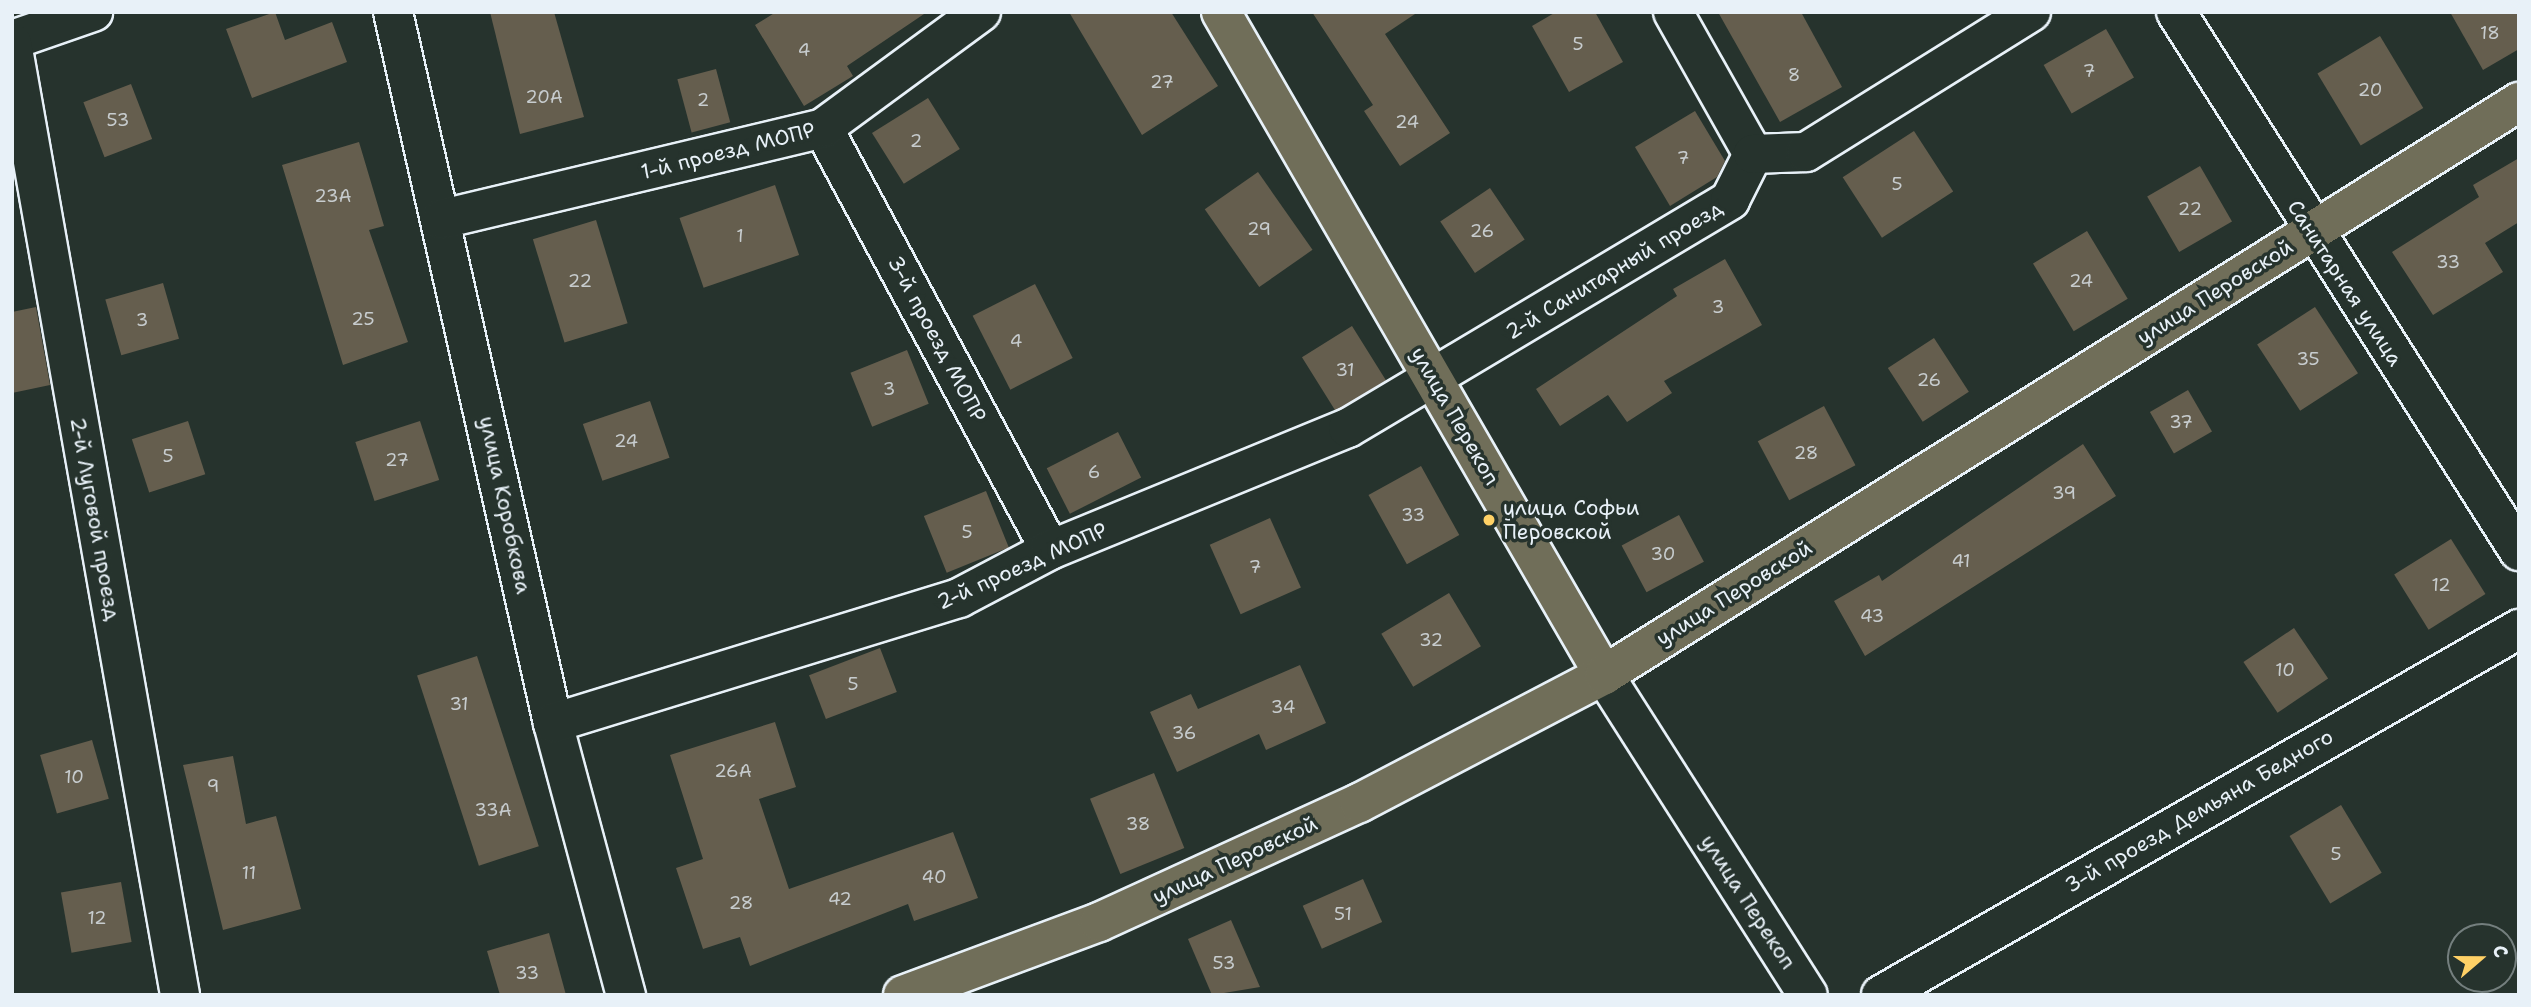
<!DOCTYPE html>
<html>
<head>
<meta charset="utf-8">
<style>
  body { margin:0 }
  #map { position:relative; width:2531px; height:1007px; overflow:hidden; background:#26332d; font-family:"Shantell Sans",sans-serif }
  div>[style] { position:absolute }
  .building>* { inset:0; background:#655e4e; transform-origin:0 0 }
  .roads { filter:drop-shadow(2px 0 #e8f1f8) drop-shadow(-2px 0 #e8f1f8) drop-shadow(0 2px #e8f1f8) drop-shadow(0 -2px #e8f1f8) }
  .minor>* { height:38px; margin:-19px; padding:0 19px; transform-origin:19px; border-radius:19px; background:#26332d }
  .major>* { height:38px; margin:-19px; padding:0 19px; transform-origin:19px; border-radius:19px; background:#706e59 }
  .dots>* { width:19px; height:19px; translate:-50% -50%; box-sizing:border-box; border:4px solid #26332d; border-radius:50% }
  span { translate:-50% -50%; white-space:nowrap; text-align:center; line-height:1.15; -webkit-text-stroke:7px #26332d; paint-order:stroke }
  .number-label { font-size:18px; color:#c7ccce }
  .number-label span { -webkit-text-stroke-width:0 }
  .street-label { font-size:21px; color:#e8f1f8 }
  .poi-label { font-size:21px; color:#e8f1f8 }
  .left { translate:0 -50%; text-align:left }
  .frame { position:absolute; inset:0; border:14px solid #e8f1f8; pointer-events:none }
  .north { position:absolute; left:2447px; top:923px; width:70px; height:70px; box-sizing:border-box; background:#26332d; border:2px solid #747f7e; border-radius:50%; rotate:70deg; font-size:19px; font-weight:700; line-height:28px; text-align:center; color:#e8f1f8 }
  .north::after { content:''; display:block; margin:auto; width:24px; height:32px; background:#ffd166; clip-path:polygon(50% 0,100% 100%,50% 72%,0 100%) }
</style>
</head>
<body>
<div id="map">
  <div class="building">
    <i style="clip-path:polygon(275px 12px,285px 40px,332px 22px,347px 62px,252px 98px,226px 29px)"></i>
    <i style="clip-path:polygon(490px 12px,554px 12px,584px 117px,520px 134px)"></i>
    <i style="clip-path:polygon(776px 12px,927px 12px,847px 66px,853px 76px,804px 106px,755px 25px)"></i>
    <i style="clip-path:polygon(1069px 12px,1171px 12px,1218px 86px,1142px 135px)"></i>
    <i style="clip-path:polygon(1312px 12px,1418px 12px,1385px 34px,1450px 133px,1400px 166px,1364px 111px,1373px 105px)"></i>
    <i style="clip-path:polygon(1556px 12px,1595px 12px,1623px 62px,1569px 92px,1532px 26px)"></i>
    <i style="clip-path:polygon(1718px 12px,1801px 12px,1842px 87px,1780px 122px)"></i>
    <i style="clip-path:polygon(2450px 12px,2519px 12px,2519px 49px,2483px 70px)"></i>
    <i style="left:2106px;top:29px;width:56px;height:72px;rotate:60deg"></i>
    <i style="left:2380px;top:36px;width:84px;height:73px;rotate:59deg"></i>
    <i style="left:716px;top:69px;width:55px;height:40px;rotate:75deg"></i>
    <i style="left:131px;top:84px;width:59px;height:51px;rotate:69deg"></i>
    <i style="left:928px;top:98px;width:60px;height:66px;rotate:58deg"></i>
    <i style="clip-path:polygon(1695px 111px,1725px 161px,1717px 177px,1670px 206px,1635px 147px)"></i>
    <i style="left:1914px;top:131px;width:72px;height:85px;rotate:57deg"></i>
    <i style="clip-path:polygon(359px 142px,384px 226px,369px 230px,408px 342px,343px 365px,282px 165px)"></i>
    <i style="clip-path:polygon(2519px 158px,2519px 222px,2485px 243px,2503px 272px,2433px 315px,2392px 252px,2479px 197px,2473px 185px)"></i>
    <i style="left:2200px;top:166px;width:64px;height:61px;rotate:60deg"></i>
    <i style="left:1258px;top:172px;width:95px;height:65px;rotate:55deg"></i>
    <i style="left:775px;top:185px;width:74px;height:101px;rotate:71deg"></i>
    <i style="left:1490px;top:188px;width:62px;height:60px;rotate:56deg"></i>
    <i style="left:596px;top:220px;width:108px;height:66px;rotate:73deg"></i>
    <i style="left:2087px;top:231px;width:79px;height:63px;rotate:59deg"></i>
    <i style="clip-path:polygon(1725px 259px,1762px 325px,1664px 381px,1672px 393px,1627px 422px,1608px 395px,1560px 426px,1536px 389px,1677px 296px,1673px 289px)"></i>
    <i style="left:163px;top:283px;width:58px;height:60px;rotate:74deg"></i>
    <i style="left:1035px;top:284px;width:83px;height:70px;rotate:63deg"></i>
    <i style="clip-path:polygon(36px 307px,50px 385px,12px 393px,12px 312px)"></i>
    <i style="left:2315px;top:307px;width:79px;height:69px;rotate:57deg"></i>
    <i style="left:1352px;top:326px;width:64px;height:59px;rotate:58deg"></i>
    <i style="left:1934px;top:338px;width:64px;height:55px;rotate:57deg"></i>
    <i style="left:907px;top:350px;width:58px;height:61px;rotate:68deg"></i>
    <i style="left:2188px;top:390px;width:48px;height:44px;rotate:60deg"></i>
    <i style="left:650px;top:401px;width:60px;height:71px;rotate:71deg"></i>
    <i style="left:1824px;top:406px;width:67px;height:75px;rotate:62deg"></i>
    <i style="left:188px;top:421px;width:56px;height:59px;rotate:72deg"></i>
    <i style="left:420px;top:421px;width:62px;height:68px;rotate:72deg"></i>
    <i style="left:1118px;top:432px;width:51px;height:80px;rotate:63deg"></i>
    <i style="clip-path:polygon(2083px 444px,2116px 496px,1865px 656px,1834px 601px,1879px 575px,1882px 581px)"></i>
    <i style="left:1421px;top:466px;width:79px;height:60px;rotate:61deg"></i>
    <i style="left:986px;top:491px;width:61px;height:67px;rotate:68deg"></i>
    <i style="left:1679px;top:515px;width:53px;height:65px;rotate:62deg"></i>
    <i style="left:1270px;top:518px;width:76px;height:66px;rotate:66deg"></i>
    <i style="left:2451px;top:539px;width:65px;height:67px;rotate:58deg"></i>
    <i style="left:1449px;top:593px;width:62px;height:79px;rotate:59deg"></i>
    <i style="left:2294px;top:628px;width:61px;height:61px;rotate:56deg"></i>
    <i style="left:880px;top:648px;width:47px;height:76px;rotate:69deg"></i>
    <i style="left:477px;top:656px;width:200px;height:63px;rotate:72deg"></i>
    <i style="clip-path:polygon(1300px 665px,1326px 723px,1266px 750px,1259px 734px,1177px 772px,1150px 712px,1191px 694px,1198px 709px)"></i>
    <i style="clip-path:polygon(775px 722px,796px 787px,759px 799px,789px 889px,953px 832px,978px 898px,914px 921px,908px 904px,750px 966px,740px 937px,703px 949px,676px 868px,703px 859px,670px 755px)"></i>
    <i style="left:92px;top:740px;width:61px;height:54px;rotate:74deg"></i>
    <i style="clip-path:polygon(233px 756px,246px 824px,276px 816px,301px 909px,223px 930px,183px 765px)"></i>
    <i style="left:1154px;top:773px;width:81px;height:69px;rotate:68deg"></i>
    <i style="left:2341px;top:805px;width:79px;height:60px;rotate:59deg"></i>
    <i style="left:1363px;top:879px;width:47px;height:66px;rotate:66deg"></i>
    <i style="left:121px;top:882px;width:61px;height:61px;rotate:80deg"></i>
    <i style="clip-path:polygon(1231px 920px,1260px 987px,1212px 995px,1188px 939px)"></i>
    <i style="clip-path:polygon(549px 933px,566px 995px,500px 995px,487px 951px)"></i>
  </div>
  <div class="roads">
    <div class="minor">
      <i style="left:393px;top:12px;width:729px;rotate:77.32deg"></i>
      <i style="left:553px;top:723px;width:282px;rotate:75deg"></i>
      <i style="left:1673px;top:12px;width:163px;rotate:60.6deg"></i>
      <i style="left:2176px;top:12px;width:639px;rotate:57.53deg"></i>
      <i style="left:12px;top:40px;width:86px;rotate:-19.1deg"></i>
      <i style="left:12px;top:43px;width:967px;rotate:79.99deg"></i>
      <i style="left:823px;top:128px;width:479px;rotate:61.7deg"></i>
      <i style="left:442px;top:219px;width:392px;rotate:-13.4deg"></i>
      <i style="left:823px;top:128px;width:196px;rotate:-36.3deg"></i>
      <i style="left:1604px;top:675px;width:379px;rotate:57.5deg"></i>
      <i style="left:553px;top:723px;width:425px;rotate:-17.1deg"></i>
      <i style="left:959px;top:598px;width:103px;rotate:-27.8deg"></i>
      <i style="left:1050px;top:550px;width:322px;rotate:-22.3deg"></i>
      <i style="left:1348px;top:428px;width:445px;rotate:-30.8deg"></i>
      <i style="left:1730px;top:200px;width:51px;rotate:-63.4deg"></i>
      <i style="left:1753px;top:154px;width:53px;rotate:-2.2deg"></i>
      <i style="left:1806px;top:152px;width:265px;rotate:-31.9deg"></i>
      <i style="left:1881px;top:995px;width:736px;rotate:-29.84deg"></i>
    </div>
    <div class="major">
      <i style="left:1221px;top:12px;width:766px;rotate:59.99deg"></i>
      <i style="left:903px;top:995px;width:209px;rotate:-20.4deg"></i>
      <i style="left:1099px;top:922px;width:286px;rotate:-24.6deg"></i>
      <i style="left:1359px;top:803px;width:276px;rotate:-27.6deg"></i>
      <i style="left:1604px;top:675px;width:1080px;rotate:-32.06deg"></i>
    </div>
  </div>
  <div class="dots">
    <i style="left:1489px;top:520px;background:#ffd166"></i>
  </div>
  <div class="number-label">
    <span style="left:2490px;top:33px">18</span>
    <span style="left:1578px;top:44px">5</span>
    <span style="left:804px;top:50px">4</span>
    <span style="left:2089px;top:71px">7</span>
    <span style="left:1794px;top:75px">8</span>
    <span style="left:1162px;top:82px">27</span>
    <span style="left:2370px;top:90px">20</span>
    <span style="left:544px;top:97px">20А</span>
    <span style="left:703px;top:100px">2</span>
    <span style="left:118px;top:120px">53</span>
    <span style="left:1407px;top:122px">24</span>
    <span style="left:916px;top:141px">2</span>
    <span style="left:1683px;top:158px">7</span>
    <span style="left:1897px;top:184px">5</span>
    <span style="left:333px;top:196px">23А</span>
    <span style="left:2190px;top:209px">22</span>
    <span style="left:1259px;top:229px">29</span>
    <span style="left:1482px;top:231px">26</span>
    <span style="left:740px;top:236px">1</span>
    <span style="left:2448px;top:262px">33</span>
    <span style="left:580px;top:281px">22</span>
    <span style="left:2081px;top:281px">24</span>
    <span style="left:1718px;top:307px">3</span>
    <span style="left:363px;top:319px">25</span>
    <span style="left:142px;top:320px">3</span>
    <span style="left:1016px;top:341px">4</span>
    <span style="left:2308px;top:359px">35</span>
    <span style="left:1345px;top:370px">31</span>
    <span style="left:1929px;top:380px">26</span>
    <span style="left:889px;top:389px">3</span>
    <span style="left:2181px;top:422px">37</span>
    <span style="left:626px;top:441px">24</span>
    <span style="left:1806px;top:453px">28</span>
    <span style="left:168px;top:456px">5</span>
    <span style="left:397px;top:460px">27</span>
    <span style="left:1094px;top:472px">6</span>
    <span style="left:2064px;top:493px">39</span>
    <span style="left:1413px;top:515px">33</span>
    <span style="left:967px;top:532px">5</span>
    <span style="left:1663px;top:554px">30</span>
    <span style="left:1961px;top:561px">41</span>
    <span style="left:1255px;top:567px">7</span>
    <span style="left:2441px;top:585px">12</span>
    <span style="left:1872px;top:616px">43</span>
    <span style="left:1431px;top:640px">32</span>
    <span style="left:2285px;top:670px">10</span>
    <span style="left:853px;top:684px">5</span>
    <span style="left:459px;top:704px">31</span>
    <span style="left:1283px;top:707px">34</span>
    <span style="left:1184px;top:733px">36</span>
    <span style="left:733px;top:771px">26А</span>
    <span style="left:74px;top:777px">10</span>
    <span style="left:213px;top:786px">9</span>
    <span style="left:493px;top:810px">33А</span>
    <span style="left:1138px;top:824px">38</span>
    <span style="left:2336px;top:854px">5</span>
    <span style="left:249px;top:873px">11</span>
    <span style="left:934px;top:877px">40</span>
    <span style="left:840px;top:899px">42</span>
    <span style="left:741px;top:903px">28</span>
    <span style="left:1343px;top:914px">51</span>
    <span style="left:97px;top:918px">12</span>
    <span style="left:1224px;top:963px">53</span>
    <span style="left:527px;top:973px">33</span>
  </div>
  <div class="street-label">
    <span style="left:728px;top:151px;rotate:-14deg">1-й проезд МОПР</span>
    <span style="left:1614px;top:270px;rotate:-31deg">2-й Санитарный проезд</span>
    <span style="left:2345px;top:283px;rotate:57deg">Санитарная улица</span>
    <span style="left:2215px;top:292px;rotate:-32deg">улица Перовской</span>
    <span style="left:937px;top:339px;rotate:62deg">3-й проезд МОПР</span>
    <span style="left:1455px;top:416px;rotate:60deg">улица Перекоп</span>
    <span style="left:505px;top:505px;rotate:78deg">улица Коробкова</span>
    <span style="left:95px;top:519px;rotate:80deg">2-й Луговой проезд</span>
    <span style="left:1022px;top:566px;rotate:-24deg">2-й проезд МОПР</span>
    <span style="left:1734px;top:593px;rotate:-32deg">улица Перовской</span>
    <span style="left:2199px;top:811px;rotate:-30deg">3-й проезд Демьяна Бедного</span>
    <span style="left:1235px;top:860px;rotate:-25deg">улица Перовской</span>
    <span style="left:1748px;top:902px;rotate:57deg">улица Перекоп</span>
  </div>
  <div class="poi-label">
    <span class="left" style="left:1503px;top:520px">улица Софьи<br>Перовской</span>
  </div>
  <div class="frame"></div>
  <div class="north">С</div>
</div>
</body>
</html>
